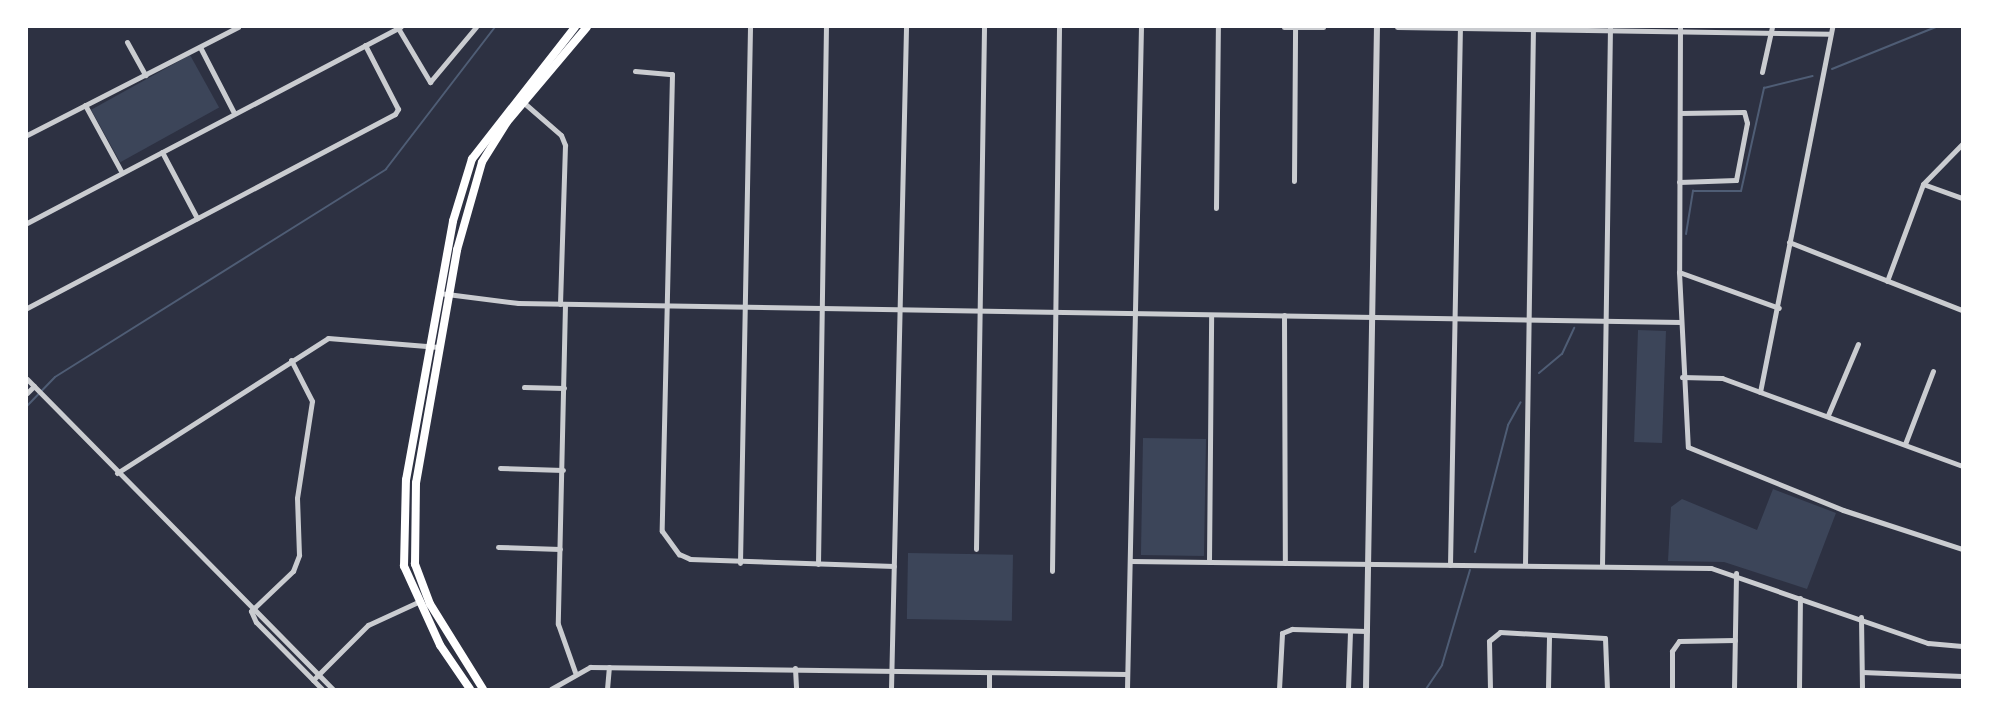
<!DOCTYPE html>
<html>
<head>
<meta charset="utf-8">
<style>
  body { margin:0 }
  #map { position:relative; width:1989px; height:716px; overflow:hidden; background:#2d3142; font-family:"DM Sans",sans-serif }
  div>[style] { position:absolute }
  .green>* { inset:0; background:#3c4559; transform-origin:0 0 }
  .stream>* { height:2px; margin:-1px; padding:0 1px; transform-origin:1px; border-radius:1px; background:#4f5d75 }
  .minor>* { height:5px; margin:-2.5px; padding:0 2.5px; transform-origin:2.5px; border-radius:2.5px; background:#caccd0 }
  .tertiary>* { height:6px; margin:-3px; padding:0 3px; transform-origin:3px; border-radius:3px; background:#caccd0 }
  .secondary>* { height:8px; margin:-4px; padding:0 4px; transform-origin:4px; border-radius:4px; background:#fff }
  span { translate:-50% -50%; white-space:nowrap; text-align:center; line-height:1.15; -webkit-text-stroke:6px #fff; paint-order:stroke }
  .frame { position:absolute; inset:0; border:28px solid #fff; pointer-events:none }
</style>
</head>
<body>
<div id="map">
  <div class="green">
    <i style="left:190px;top:55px;width:60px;height:113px;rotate:61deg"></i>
    <i style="left:1638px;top:330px;width:28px;height:112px;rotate:2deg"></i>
    <i style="left:1143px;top:438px;width:63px;height:117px;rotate:1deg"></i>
    <i style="clip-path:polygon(1773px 489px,1836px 513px,1807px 589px,1724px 562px,1668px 561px,1671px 507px,1682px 499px,1757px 530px)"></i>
    <i style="left:908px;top:553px;width:105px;height:66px;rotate:1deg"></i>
  </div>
  <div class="stream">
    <i style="left:1832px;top:69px;width:112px;rotate:-22deg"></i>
    <i style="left:1686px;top:234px;width:44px;rotate:-80.8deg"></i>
    <i style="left:1693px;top:191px;width:48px"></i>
    <i style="left:1741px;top:191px;width:106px;rotate:-77.4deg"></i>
    <i style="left:1764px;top:88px;width:50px;rotate:-13.8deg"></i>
    <i style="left:1539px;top:373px;width:30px;rotate:-40deg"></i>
    <i style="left:1562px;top:354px;width:29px;rotate:-65deg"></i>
    <i style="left:27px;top:406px;width:40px;rotate:-46deg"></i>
    <i style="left:55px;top:377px;width:391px;rotate:-32.1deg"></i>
    <i style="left:386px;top:169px;width:179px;rotate:-52.5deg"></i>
    <i style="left:1475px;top:552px;width:131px;rotate:-75.4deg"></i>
    <i style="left:1508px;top:425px;width:26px;rotate:-61deg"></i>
    <i style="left:1426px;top:689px;width:29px;rotate:-56deg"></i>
    <i style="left:1442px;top:665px;width:99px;rotate:-73.6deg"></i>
  </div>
  <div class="minor">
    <i style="left:1284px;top:27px;width:39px"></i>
    <i style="left:1397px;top:27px;width:433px;rotate:0.9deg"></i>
    <i style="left:1680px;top:27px;width:245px;rotate:90.2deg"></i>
    <i style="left:1679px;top:272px;width:175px;rotate:87.1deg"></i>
    <i style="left:1688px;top:447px;width:167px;rotate:22.1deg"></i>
    <i style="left:1843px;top:510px;width:125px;rotate:18.1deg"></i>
    <i style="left:398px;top:28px;width:63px;rotate:59.3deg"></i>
    <i style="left:430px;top:82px;width:72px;rotate:-50.1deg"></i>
    <i style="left:127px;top:42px;width:38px;rotate:61deg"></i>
    <i style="left:200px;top:47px;width:74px;rotate:62.7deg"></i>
    <i style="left:635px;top:71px;width:37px;rotate:5deg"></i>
    <i style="left:672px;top:74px;width:457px;rotate:91.3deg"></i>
    <i style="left:662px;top:531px;width:29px;rotate:54deg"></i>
    <i style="left:679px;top:554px;width:12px;rotate:24deg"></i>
    <i style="left:690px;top:559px;width:204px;rotate:2deg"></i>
    <i style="left:1762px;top:72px;width:46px;rotate:-77.5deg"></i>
    <i style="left:523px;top:102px;width:50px;rotate:41deg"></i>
    <i style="left:561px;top:135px;width:11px;rotate:68deg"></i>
    <i style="left:565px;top:145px;width:159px;rotate:91.8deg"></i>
    <i style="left:85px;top:105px;width:77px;rotate:61.4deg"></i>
    <i style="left:27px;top:135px;width:237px;rotate:-27.1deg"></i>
    <i style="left:162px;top:152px;width:75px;rotate:62.1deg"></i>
    <i style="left:1294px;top:181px;width:154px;rotate:-89.6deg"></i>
    <i style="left:1679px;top:182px;width:57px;rotate:-2deg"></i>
    <i style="left:1736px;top:180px;width:58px;rotate:-79.1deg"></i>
    <i style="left:1747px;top:123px;width:11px;rotate:-105deg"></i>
    <i style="left:1744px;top:112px;width:64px;rotate:179.1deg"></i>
    <i style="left:1923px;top:184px;width:41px;rotate:19.7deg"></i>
    <i style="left:1216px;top:208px;width:181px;rotate:-89.4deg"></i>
    <i style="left:27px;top:223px;width:422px;rotate:-27.7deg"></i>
    <i style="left:1789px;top:242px;width:186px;rotate:21.5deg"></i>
    <i style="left:1679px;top:272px;width:106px;rotate:19.8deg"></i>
    <i style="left:1887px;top:281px;width:103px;rotate:-69.6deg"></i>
    <i style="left:1923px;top:184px;width:56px;rotate:-45.7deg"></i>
    <i style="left:439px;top:293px;width:80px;rotate:7.2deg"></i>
    <i style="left:518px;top:303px;width:1163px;rotate:0.94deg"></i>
    <i style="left:565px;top:304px;width:320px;rotate:91.3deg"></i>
    <i style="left:558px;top:624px;width:51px;rotate:70.5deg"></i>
    <i style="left:27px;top:308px;width:416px;rotate:-27.8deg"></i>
    <i style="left:395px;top:114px;width:6px;rotate:-59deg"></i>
    <i style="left:398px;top:109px;width:72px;rotate:-117.3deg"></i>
    <i style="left:1284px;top:315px;width:248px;rotate:89.8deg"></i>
    <i style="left:1682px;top:377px;width:40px;rotate:1.4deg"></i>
    <i style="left:1722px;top:378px;width:256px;rotate:20.1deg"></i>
    <i style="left:27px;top:379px;width:436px;rotate:45.4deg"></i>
    <i style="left:524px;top:387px;width:40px;rotate:1.4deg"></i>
    <i style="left:1760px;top:392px;width:372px;rotate:-78.8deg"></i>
    <i style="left:27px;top:393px;width:10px;rotate:-45deg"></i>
    <i style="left:1828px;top:415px;width:77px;rotate:-67.1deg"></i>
    <i style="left:1905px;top:444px;width:78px;rotate:-69deg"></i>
    <i style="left:500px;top:468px;width:63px;rotate:1.8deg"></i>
    <i style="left:117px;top:473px;width:250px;rotate:-32.6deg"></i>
    <i style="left:328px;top:338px;width:111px;rotate:4.6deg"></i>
    <i style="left:498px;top:547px;width:62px;rotate:1.8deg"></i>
    <i style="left:976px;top:549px;width:522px;rotate:-89.12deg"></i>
    <i style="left:1130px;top:561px;width:581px;rotate:0.69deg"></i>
    <i style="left:1711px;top:568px;width:230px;rotate:19.1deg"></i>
    <i style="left:1928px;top:643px;width:34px;rotate:5deg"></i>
    <i style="left:1209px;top:562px;width:247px;rotate:-89.5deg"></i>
    <i style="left:740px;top:563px;width:536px;rotate:-88.93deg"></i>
    <i style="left:818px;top:564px;width:537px;rotate:-89.15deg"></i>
    <i style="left:1450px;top:565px;width:538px;rotate:-88.94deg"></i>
    <i style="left:1525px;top:565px;width:538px;rotate:-89.15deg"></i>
    <i style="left:1602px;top:566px;width:539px;rotate:-89.15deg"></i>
    <i style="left:1052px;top:571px;width:544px;rotate:-89.26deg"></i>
    <i style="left:251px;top:611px;width:58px;rotate:-43.6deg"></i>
    <i style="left:293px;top:571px;width:17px;rotate:-69deg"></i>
    <i style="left:299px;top:555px;width:57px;rotate:-92deg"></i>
    <i style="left:297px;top:498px;width:98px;rotate:-81.2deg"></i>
    <i style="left:312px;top:401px;width:46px;rotate:-117.1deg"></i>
    <i style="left:251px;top:611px;width:12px;rotate:66deg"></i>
    <i style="left:256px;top:622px;width:94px;rotate:45.4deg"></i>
    <i style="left:1861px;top:617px;width:72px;rotate:89.2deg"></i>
    <i style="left:795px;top:668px;width:21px;rotate:87deg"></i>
    <i style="left:1862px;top:672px;width:100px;rotate:2.3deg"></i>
    <i style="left:989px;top:674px;width:15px;rotate:90deg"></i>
    <i style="left:313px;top:680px;width:78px;rotate:-45deg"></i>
    <i style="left:368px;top:625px;width:55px;rotate:-24.7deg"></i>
    <i style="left:551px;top:689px;width:45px;rotate:-29.4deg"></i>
    <i style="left:590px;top:667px;width:537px;rotate:0.75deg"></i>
    <i style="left:607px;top:689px;width:22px;rotate:-85deg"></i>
    <i style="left:891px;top:689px;width:662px;rotate:-88.7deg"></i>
    <i style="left:1127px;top:689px;width:662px;rotate:-88.79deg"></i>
    <i style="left:1279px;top:689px;width:56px;rotate:-86.9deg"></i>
    <i style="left:1282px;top:633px;width:11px;rotate:-22deg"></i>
    <i style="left:1292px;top:629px;width:75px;rotate:1.5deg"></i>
    <i style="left:1348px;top:689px;width:58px;rotate:-88deg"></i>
    <i style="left:1490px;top:689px;width:48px;rotate:-91.2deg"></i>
    <i style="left:1489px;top:641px;width:14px;rotate:-39deg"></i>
    <i style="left:1500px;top:632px;width:105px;rotate:3.3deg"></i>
    <i style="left:1605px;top:638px;width:51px;rotate:87.8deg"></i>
    <i style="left:1548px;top:689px;width:54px;rotate:-88.9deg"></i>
    <i style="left:1672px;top:689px;width:38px;rotate:-90deg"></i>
    <i style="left:1672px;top:651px;width:12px;rotate:-55deg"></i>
    <i style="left:1679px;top:641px;width:56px;rotate:-1deg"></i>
    <i style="left:1734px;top:689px;width:116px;rotate:-89deg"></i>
    <i style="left:1799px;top:689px;width:91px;rotate:-89.4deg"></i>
  </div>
  <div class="tertiary">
    <i style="left:1366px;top:689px;width:662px;rotate:-89.05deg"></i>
  </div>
  <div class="secondary">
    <i style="left:470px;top:689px;width:53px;rotate:-124.3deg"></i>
    <i style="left:440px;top:645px;width:87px;rotate:-114.5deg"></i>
    <i style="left:404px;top:566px;width:86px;rotate:-88.7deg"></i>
    <i style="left:406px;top:480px;width:263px;rotate:-79.7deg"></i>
    <i style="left:453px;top:221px;width:65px;rotate:-73deg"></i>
    <i style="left:472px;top:159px;width:167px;rotate:-52deg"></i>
    <i style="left:483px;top:689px;width:100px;rotate:-121.9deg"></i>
    <i style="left:430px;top:604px;width:43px;rotate:-110.6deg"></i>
    <i style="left:415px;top:564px;width:81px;rotate:-89.3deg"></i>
    <i style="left:416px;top:483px;width:237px;rotate:-80deg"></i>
    <i style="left:457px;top:250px;width:91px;rotate:-74.1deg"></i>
    <i style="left:482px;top:162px;width:47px;rotate:-58deg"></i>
    <i style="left:507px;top:122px;width:124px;rotate:-49.9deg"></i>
  </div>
  <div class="frame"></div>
</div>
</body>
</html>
